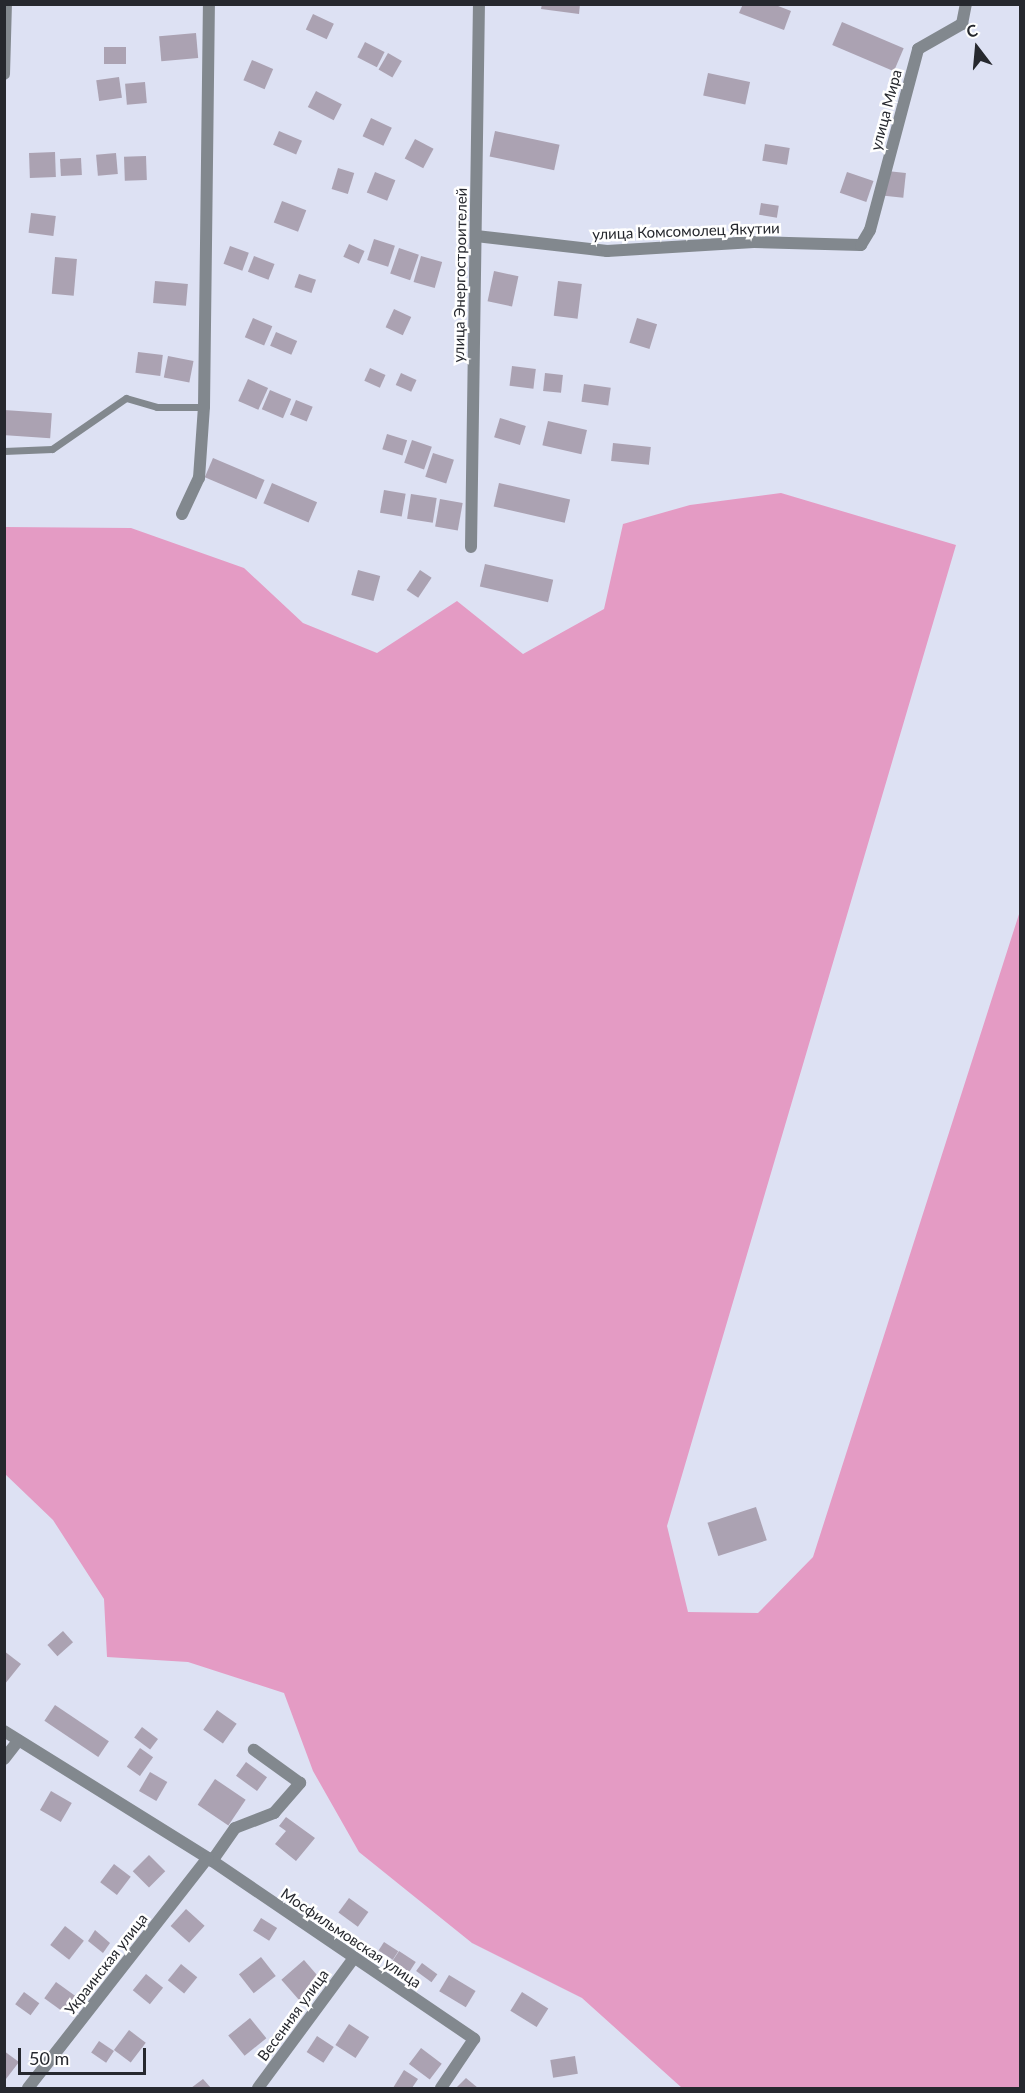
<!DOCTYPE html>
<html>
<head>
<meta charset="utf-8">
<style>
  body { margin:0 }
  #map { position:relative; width:1025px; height:2093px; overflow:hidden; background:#dde1f3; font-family:Lato,sans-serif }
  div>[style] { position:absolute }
  .green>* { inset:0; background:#e49bc4 }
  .building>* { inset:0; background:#aba2b2; transform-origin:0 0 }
  .lane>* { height:7px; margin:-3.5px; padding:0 3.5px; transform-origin:3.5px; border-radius:3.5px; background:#82888e }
  .street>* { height:12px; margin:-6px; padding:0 6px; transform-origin:6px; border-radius:6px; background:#82888e }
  span { translate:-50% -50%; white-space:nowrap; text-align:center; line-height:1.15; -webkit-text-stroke:5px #fff; paint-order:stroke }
  .street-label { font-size:15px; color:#26282e }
  .frame { position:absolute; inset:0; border:6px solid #26282e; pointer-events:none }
  .north { position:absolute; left:947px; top:18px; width:60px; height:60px; -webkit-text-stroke:4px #fff; paint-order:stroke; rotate:344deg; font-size:16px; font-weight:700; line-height:24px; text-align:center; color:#26282e }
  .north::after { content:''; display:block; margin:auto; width:21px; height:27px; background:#26282e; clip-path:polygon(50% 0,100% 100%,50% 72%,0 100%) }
  .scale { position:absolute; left:18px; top:2048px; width:128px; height:27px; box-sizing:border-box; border:3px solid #26282e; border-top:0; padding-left:8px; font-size:18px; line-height:21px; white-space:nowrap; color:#26282e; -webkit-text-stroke:4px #fff; paint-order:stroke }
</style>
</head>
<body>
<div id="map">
  <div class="green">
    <i style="clip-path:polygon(781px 493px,956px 545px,667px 1526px,688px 1612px,758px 1613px,813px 1557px,1020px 911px,1020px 2088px,682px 2088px,582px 1998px,472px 1943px,359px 1852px,313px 1771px,284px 1693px,188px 1662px,107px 1657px,104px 1599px,53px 1520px,5px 1474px,5px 527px,131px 528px,244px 568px,303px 623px,377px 653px,457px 601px,523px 654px,604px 609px,623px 524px,690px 505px)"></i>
  </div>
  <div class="building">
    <i style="clip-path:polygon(542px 4px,580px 4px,579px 14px,541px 9px)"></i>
    <i style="clip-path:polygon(743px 4px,773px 4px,791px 11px,784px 30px,739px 13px)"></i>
    <i style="left:313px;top:14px;width:23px;height:17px;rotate:25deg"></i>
    <i style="left:842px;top:22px;width:67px;height:25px;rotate:23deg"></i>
    <i style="left:196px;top:33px;width:25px;height:37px;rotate:85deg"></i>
    <i style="left:365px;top:42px;width:22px;height:17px;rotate:27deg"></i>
    <i style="left:104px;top:47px;width:22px;height:17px"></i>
    <i style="left:388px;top:53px;width:16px;height:19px;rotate:30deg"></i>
    <i style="left:252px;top:60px;width:23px;height:22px;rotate:23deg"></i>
    <i style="left:708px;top:73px;width:43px;height:23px;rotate:12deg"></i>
    <i style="left:119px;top:77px;width:21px;height:23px;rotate:82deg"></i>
    <i style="left:145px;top:82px;width:21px;height:20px;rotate:85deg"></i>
    <i style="left:316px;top:91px;width:29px;height:18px;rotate:27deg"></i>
    <i style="left:371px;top:118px;width:23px;height:20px;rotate:25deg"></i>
    <i style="left:279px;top:131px;width:25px;height:15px;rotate:23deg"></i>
    <i style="left:495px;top:131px;width:66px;height:26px;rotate:12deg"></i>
    <i style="left:415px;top:139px;width:21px;height:22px;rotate:28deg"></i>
    <i style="left:765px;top:144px;width:25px;height:17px;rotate:9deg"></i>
    <i style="left:55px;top:152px;width:25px;height:26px;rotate:88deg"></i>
    <i style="left:116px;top:153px;width:21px;height:20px;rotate:85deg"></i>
    <i style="left:146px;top:156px;width:24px;height:22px;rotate:88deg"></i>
    <i style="left:81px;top:158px;width:17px;height:21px;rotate:87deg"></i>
    <i style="left:338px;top:168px;width:17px;height:22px;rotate:17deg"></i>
    <i style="left:887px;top:171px;width:19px;height:25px;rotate:6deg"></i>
    <i style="left:375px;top:172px;width:22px;height:22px;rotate:22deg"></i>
    <i style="left:847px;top:172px;width:28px;height:22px;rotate:19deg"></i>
    <i style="left:282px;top:201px;width:26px;height:23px;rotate:21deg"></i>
    <i style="left:761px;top:203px;width:18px;height:12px;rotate:9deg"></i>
    <i style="left:31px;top:213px;width:25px;height:20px;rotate:7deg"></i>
    <i style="left:374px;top:239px;width:22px;height:22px;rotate:18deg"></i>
    <i style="left:349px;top:244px;width:17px;height:14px;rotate:24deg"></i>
    <i style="left:230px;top:246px;width:20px;height:19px;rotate:20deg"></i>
    <i style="left:399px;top:248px;width:21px;height:27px;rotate:19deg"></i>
    <i style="left:254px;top:256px;width:22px;height:17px;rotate:21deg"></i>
    <i style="left:421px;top:256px;width:22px;height:27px;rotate:16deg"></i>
    <i style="left:55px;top:257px;width:22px;height:37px;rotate:5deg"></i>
    <i style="left:494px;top:271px;width:25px;height:31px;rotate:12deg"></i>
    <i style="left:299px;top:274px;width:18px;height:14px;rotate:19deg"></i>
    <i style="left:155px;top:281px;width:33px;height:22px;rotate:5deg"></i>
    <i style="left:558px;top:281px;width:24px;height:35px;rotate:7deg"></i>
    <i style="left:394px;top:309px;width:19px;height:20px;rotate:25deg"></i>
    <i style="left:253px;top:318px;width:21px;height:21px;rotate:23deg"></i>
    <i style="left:637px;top:318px;width:21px;height:26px;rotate:17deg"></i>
    <i style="left:276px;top:332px;width:23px;height:15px;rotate:23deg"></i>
    <i style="left:138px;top:352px;width:25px;height:21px;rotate:7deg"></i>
    <i style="left:168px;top:356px;width:26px;height:22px;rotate:11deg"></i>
    <i style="left:512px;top:366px;width:24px;height:20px;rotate:7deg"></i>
    <i style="left:370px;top:368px;width:17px;height:14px;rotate:24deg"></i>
    <i style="left:401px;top:373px;width:17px;height:13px;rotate:24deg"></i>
    <i style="left:545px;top:373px;width:18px;height:18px;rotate:6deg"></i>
    <i style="left:248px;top:379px;width:22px;height:24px;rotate:24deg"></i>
    <i style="left:584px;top:384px;width:27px;height:18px;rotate:8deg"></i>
    <i style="left:270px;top:390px;width:23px;height:21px;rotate:23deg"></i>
    <i style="left:296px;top:400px;width:18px;height:16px;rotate:22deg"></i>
    <i style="left:4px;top:410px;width:48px;height:25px;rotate:4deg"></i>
    <i style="left:500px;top:418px;width:27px;height:20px;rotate:17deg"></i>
    <i style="left:548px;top:421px;width:40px;height:25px;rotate:13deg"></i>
    <i style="left:387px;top:434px;width:21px;height:16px;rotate:17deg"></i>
    <i style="left:412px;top:440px;width:21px;height:24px;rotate:19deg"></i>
    <i style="left:613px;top:443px;width:38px;height:18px;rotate:6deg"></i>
    <i style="left:433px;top:453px;width:22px;height:25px;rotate:18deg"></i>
    <i style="left:213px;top:458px;width:56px;height:21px;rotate:23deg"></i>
    <i style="left:272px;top:483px;width:49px;height:22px;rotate:23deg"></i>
    <i style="left:499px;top:483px;width:73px;height:24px;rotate:13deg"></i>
    <i style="left:384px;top:490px;width:22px;height:23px;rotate:10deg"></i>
    <i style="left:411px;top:494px;width:26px;height:25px;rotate:9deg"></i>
    <i style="left:440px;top:499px;width:23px;height:28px;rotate:10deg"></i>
    <i style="left:485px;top:564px;width:70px;height:23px;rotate:13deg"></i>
    <i style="left:358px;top:570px;width:23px;height:26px;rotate:15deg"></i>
    <i style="left:420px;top:570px;width:14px;height:24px;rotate:34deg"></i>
    <i style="left:756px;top:1507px;width:35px;height:51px;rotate:72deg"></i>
    <i style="left:63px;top:1631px;width:15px;height:21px;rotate:48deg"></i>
    <i style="clip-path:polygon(4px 1651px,21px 1664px,4px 1685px)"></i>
    <i style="left:55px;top:1705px;width:65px;height:19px;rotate:34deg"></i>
    <i style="left:217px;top:1710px;width:24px;height:24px;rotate:35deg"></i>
    <i style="left:142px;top:1727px;width:20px;height:13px;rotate:37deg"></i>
    <i style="left:140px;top:1748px;width:16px;height:23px;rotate:35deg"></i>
    <i style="left:246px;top:1762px;width:26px;height:17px;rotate:36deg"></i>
    <i style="left:150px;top:1772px;width:20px;height:22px;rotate:30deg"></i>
    <i style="left:215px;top:1779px;width:37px;height:31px;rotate:34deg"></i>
    <i style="left:51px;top:1791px;width:24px;height:22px;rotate:30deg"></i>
    <i style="clip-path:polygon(286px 1817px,315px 1838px,296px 1861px,275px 1844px,286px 1831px,279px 1826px)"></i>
    <i style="left:149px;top:1855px;width:23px;height:23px;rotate:45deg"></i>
    <i style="left:114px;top:1864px;width:21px;height:23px;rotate:37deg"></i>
    <i style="left:349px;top:1898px;width:24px;height:18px;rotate:36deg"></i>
    <i style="left:186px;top:1909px;width:25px;height:23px;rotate:42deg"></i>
    <i style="left:261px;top:1918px;width:19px;height:15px;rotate:32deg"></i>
    <i style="left:65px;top:1926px;width:24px;height:24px;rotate:38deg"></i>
    <i style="clip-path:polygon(95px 1930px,110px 1943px,103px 1953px,88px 1941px)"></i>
    <i style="left:384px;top:1942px;width:17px;height:10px;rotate:33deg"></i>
    <i style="left:399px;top:1951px;width:20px;height:12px;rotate:33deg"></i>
    <i style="left:261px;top:1957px;width:24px;height:28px;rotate:52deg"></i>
    <i style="left:304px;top:1960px;width:29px;height:30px;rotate:49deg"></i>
    <i style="left:422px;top:1963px;width:19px;height:10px;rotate:36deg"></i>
    <i style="left:181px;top:1964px;width:21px;height:21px;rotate:39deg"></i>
    <i style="left:146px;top:1974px;width:22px;height:21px;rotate:39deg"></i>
    <i style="left:449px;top:1975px;width:31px;height:19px;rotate:31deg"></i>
    <i style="left:56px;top:1982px;width:24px;height:20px;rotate:36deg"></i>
    <i style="left:24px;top:1992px;width:19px;height:15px;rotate:36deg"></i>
    <i style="left:522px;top:1992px;width:31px;height:22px;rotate:32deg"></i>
    <i style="left:250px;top:2018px;width:26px;height:28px;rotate:51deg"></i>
    <i style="left:349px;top:2024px;width:24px;height:25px;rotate:33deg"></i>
    <i style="left:129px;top:2030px;width:21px;height:25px;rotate:37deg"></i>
    <i style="left:317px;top:2036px;width:20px;height:19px;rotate:33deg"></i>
    <i style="left:99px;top:2041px;width:18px;height:14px;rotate:34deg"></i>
    <i style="left:421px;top:2048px;width:26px;height:20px;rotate:37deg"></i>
    <i style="clip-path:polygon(4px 2051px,19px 2062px,6px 2079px,4px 2078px)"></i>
    <i style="left:575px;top:2056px;width:18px;height:25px;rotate:81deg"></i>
    <i style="clip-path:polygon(404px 2070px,418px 2079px,412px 2088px,393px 2088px)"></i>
    <i style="clip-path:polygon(466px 2078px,478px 2088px,456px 2088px)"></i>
    <i style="clip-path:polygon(203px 2079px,211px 2088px,191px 2088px)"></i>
  </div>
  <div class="lane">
    <i style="left:4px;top:451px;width:48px;rotate:-2.4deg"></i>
    <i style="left:52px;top:449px;width:90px;rotate:-34.6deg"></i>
    <i style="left:126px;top:398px;width:32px;rotate:16deg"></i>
    <i style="left:157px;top:407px;width:47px"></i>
  </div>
  <div class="street">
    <i style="left:4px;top:74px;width:70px;rotate:-88.4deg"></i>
    <i style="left:476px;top:236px;width:132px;rotate:6.5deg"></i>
    <i style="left:607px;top:251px;width:147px;rotate:-3.5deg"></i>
    <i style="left:754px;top:242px;width:107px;rotate:1.6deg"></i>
    <i style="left:861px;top:245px;width:17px;rotate:-59deg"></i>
    <i style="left:870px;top:230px;width:187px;rotate:-75.1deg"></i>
    <i style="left:918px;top:49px;width:51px;rotate:-29.6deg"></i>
    <i style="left:962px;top:24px;width:20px;rotate:-79deg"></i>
    <i style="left:182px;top:514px;width:40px;rotate:-65deg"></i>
    <i style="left:199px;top:478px;width:71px;rotate:-86deg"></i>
    <i style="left:204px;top:407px;width:403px;rotate:-89.3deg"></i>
    <i style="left:471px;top:547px;width:543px;rotate:-89.16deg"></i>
    <i style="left:4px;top:1731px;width:240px;rotate:31.9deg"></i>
    <i style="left:208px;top:1858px;width:322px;rotate:34.2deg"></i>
    <i style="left:474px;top:2039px;width:59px;rotate:124deg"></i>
    <i style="left:4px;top:1759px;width:23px;rotate:-52deg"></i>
    <i style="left:212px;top:1861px;width:40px;rotate:-55.1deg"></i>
    <i style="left:235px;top:1828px;width:42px;rotate:-21deg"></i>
    <i style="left:274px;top:1813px;width:40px;rotate:-49deg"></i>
    <i style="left:300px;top:1783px;width:57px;rotate:-144.3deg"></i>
    <i style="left:28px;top:2088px;width:292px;rotate:-52deg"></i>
    <i style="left:258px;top:2088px;width:160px;rotate:-53.6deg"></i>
  </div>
  <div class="street-label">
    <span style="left:886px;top:110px;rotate:-75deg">улица Мира</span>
    <span style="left:686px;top:231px;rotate:-2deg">улица Комсомолец Якутии</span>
    <span style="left:460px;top:275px;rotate:-89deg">улица Энергостроителей</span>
    <span style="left:351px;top:1938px;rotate:34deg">Мосфильмовская улица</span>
    <span style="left:106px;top:1964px;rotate:-52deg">Украинская улица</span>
    <span style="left:293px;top:2015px;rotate:-54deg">Весенняя улица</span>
  </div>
  <div class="frame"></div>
  <div class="north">С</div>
  <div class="scale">50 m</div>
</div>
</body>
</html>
